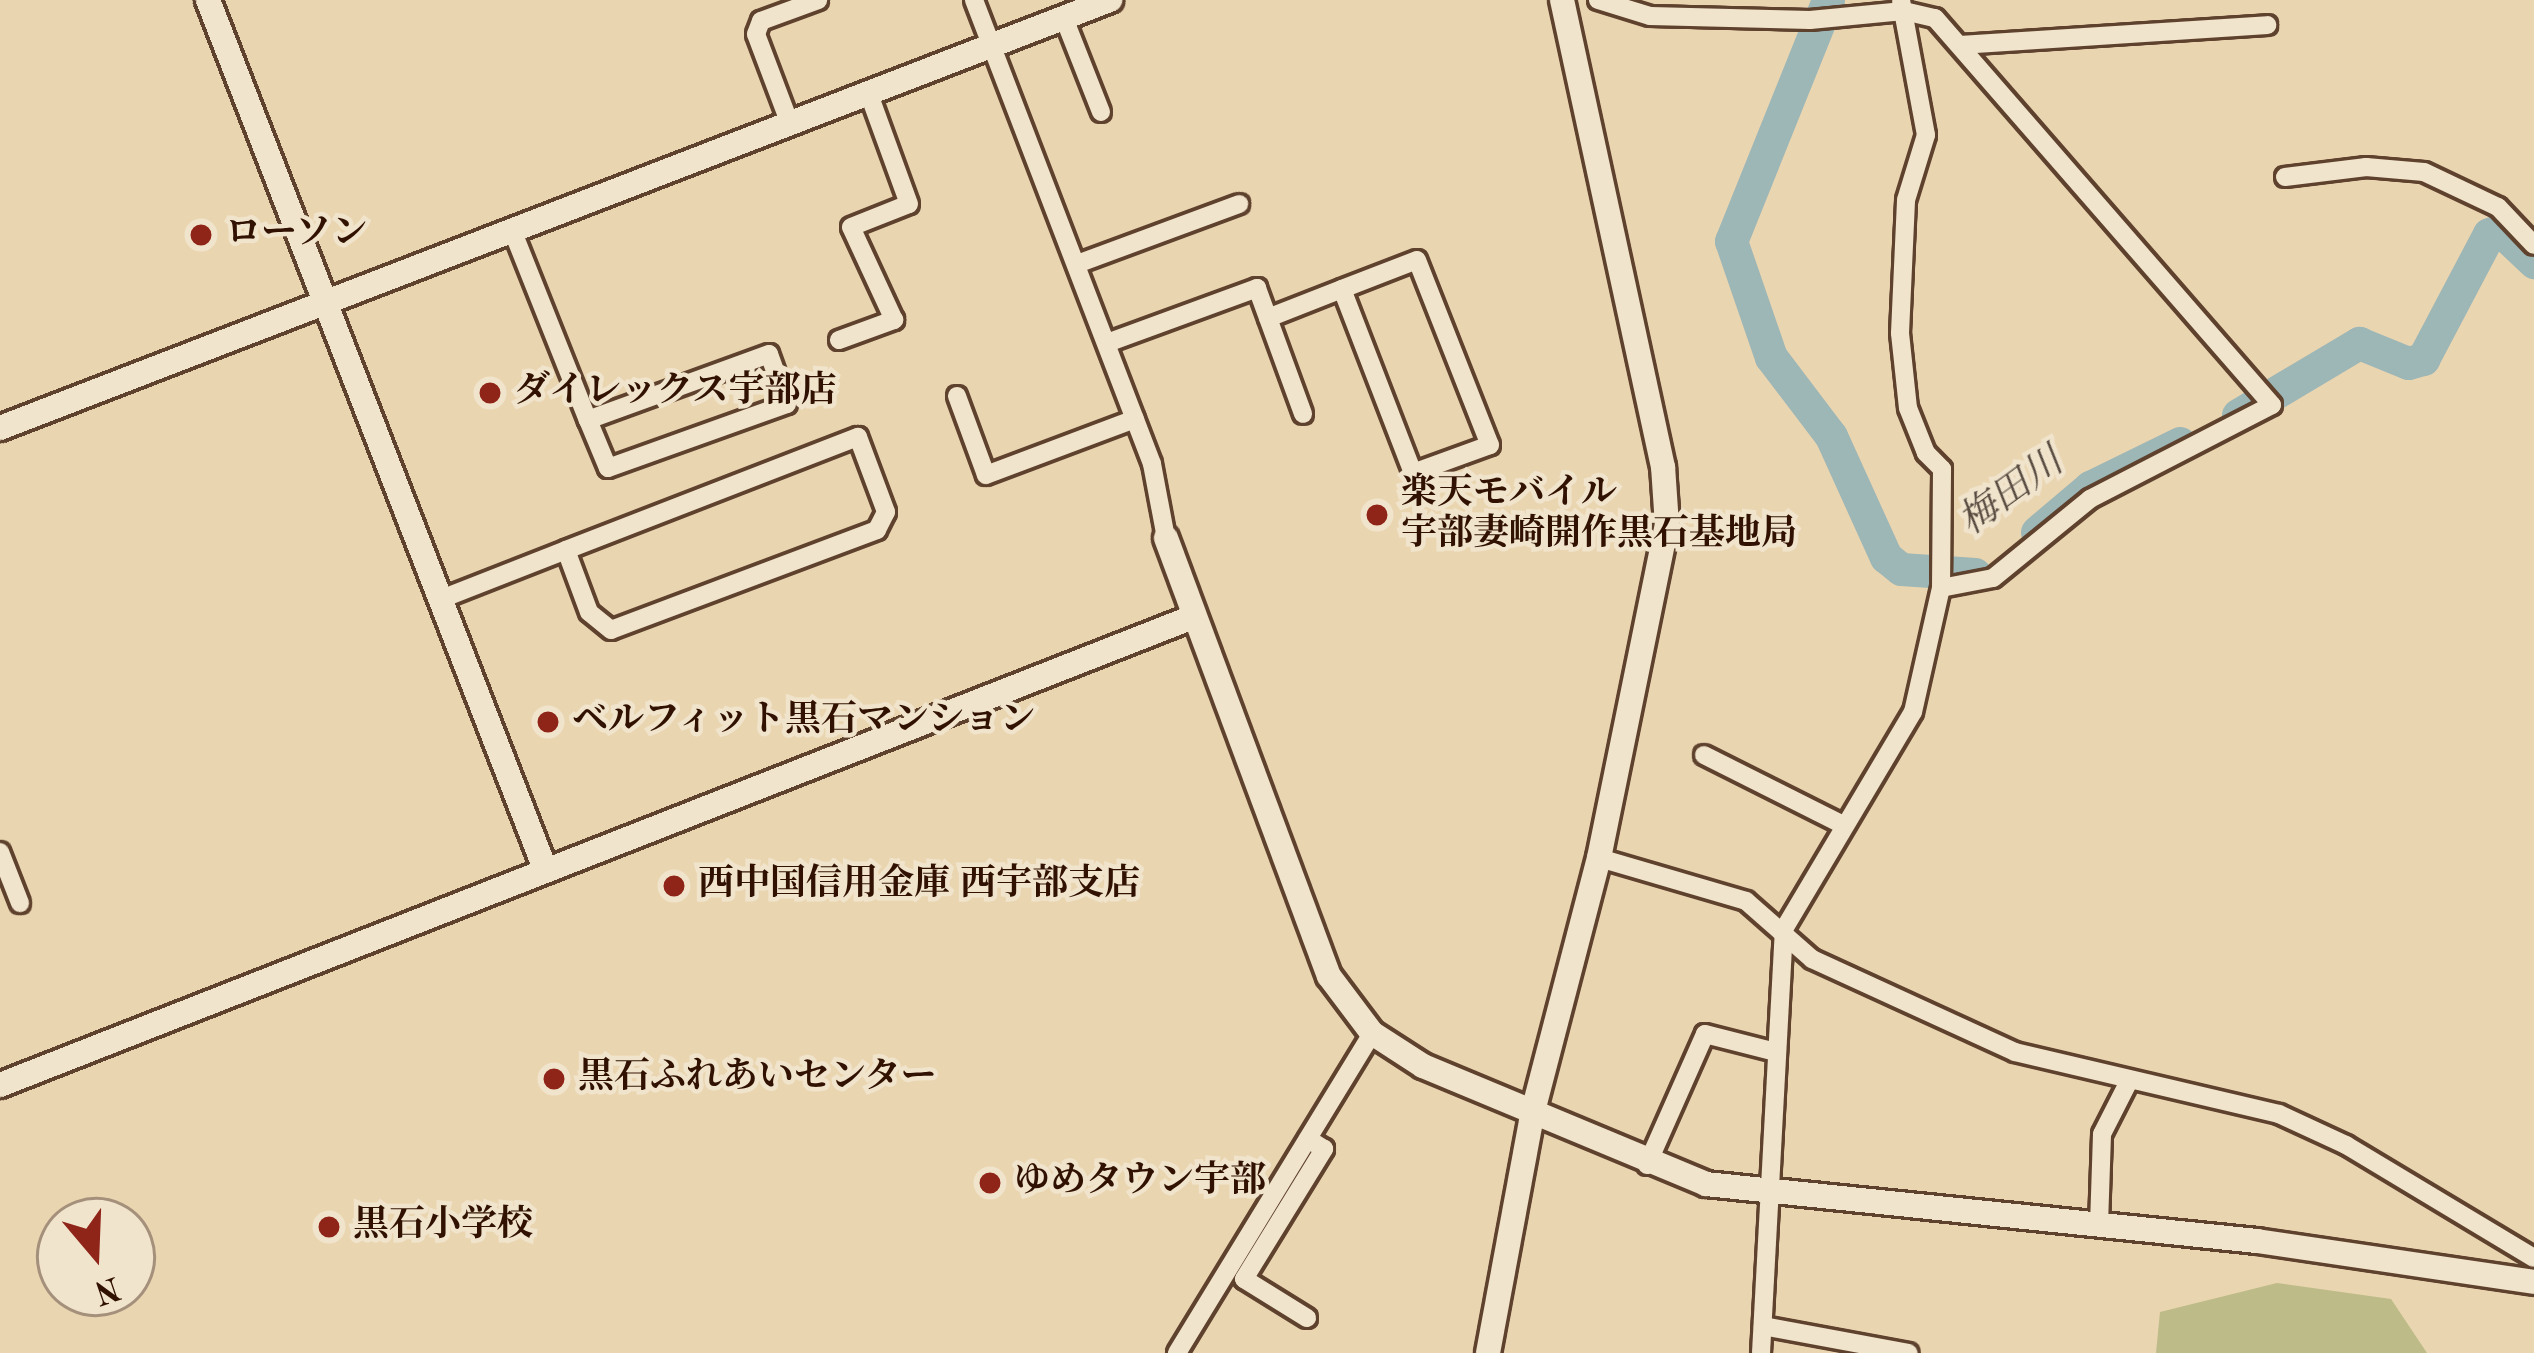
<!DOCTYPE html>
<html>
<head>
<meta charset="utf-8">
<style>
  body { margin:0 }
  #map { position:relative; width:2534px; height:1353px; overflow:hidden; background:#ead5b1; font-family:"Old Standard TT","Noto Serif JP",serif }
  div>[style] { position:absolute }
  .green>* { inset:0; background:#bdbb87 }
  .river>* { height:33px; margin:-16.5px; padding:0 16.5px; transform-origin:16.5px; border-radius:16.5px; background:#9db6b6 }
  .roads { filter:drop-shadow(3px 0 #5f422e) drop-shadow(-3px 0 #5f422e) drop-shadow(0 3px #5f422e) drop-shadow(0 -3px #5f422e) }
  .minor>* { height:18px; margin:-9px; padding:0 9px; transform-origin:9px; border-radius:9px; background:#f1e4cc }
  .tertiary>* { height:24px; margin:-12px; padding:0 12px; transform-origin:12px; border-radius:12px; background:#f1e4cc }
  .dots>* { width:33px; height:33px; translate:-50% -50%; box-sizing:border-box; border:6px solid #f1e4cc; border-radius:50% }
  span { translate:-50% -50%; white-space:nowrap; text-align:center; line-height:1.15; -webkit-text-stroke:9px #f1e4cc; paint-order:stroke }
  .poi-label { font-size:36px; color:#311102; font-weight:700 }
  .left { translate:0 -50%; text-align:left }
  .water-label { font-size:39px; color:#574b41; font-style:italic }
  .north { position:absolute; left:36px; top:1197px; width:120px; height:120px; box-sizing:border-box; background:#f1e4cc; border:3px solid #a4907b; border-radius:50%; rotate:161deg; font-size:33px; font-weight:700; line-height:48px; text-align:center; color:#311102 }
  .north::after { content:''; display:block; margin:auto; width:42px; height:54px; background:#8f2418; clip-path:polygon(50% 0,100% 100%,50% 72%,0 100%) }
</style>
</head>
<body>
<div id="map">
  <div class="green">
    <i style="clip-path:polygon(2277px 1283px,2391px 1299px,2427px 1353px,2156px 1353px,2160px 1312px)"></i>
  </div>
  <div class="river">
    <i style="left:1828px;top:0;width:260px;rotate:111.9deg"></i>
    <i style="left:1731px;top:241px;width:123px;rotate:71deg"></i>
    <i style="left:1771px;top:357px;width:99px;rotate:52.8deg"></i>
    <i style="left:1831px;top:436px;width:133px;rotate:65.6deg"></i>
    <i style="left:1886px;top:557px;width:19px;rotate:39deg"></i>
    <i style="left:1901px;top:569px;width:74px;rotate:3.9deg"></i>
    <i style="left:2238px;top:415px;width:141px;rotate:-30.8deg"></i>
    <i style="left:2359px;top:343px;width:53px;rotate:22.2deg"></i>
    <i style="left:2408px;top:363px;width:16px;rotate:-15deg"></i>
    <i style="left:2423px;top:359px;width:141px;rotate:-62.2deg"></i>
    <i style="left:2489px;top:234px;width:12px;rotate:-20deg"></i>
    <i style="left:2500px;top:230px;width:47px;rotate:43.3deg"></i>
    <i style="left:2037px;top:532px;width:70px;rotate:-40.3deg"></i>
    <i style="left:2090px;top:487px;width:100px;rotate:-26.1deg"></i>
  </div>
  <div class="roads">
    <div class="minor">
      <i style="left:974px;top:0;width:497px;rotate:69deg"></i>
      <i style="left:1152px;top:464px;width:75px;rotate:79.3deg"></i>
      <i style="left:1598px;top:0;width:54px;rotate:17.1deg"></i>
      <i style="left:1650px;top:16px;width:160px;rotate:1.4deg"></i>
      <i style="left:1810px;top:20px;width:94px;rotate:-5.5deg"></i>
      <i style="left:1904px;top:11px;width:32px;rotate:13deg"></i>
      <i style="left:1935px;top:18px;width:513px;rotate:48.95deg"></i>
      <i style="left:2272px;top:405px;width:205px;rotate:152.7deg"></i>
      <i style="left:2090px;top:499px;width:125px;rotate:140.8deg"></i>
      <i style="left:1993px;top:578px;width:53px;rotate:169.1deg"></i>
      <i style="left:1064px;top:18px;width:101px;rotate:68.5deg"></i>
      <i style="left:1960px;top:45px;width:308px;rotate:-3.7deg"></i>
      <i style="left:790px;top:124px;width:96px;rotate:-110.7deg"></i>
      <i style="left:756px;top:34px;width:14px;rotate:-69deg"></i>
      <i style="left:761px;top:21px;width:61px;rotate:-20.2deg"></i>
      <i style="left:2285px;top:177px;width:82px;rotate:-7deg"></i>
      <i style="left:2366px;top:167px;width:58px;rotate:4.9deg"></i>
      <i style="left:2424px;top:172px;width:82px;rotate:25.3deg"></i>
      <i style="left:2498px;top:207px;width:52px;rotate:46.5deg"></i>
      <i style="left:513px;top:232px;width:202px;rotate:68.3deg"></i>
      <i style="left:588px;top:420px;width:52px;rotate:67.4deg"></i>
      <i style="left:608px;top:468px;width:190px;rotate:-19.7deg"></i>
      <i style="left:787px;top:404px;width:53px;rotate:-109.8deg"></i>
      <i style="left:769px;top:354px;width:193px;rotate:160deg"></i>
      <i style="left:1077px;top:264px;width:173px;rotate:-20.3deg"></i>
      <i style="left:1268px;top:318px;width:79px;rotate:-21.4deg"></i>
      <i style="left:1342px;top:289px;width:80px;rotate:-21.1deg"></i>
      <i style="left:1417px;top:260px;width:199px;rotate:68.5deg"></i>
      <i style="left:1490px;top:445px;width:82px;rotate:160deg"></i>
      <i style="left:1413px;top:473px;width:197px;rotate:-111.1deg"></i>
      <i style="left:839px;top:340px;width:59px;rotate:-20deg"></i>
      <i style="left:894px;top:320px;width:102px;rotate:-114.8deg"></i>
      <i style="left:851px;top:227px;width:62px;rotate:-21.6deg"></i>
      <i style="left:909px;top:204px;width:117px;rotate:-110deg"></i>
      <i style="left:1107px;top:343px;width:160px;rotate:-20.1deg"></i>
      <i style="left:1257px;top:288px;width:134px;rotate:69.9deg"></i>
      <i style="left:957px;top:396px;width:84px;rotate:69.8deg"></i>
      <i style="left:986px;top:475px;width:159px;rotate:-20.6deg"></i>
      <i style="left:441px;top:599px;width:134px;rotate:-21.4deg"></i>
      <i style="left:566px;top:550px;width:313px;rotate:-21.2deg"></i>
      <i style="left:858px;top:437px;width:80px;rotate:69.5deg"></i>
      <i style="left:886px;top:512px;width:20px;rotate:117deg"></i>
      <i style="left:877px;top:530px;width:284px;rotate:159.4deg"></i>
      <i style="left:611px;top:630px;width:28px;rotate:-141deg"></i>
      <i style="left:589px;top:612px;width:66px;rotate:-110.4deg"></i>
      <i style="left:1704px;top:755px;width:153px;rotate:26.7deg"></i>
      <i style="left:0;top:852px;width:55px;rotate:68.6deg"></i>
      <i style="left:1599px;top:858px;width:153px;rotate:16.3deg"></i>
      <i style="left:1746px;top:901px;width:88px;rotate:41.3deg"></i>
      <i style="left:1812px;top:959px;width:223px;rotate:24.6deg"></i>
      <i style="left:2015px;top:1052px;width:271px;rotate:13.2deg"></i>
      <i style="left:2279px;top:1114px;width:74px;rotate:24.8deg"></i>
      <i style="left:2346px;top:1145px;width:219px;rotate:31deg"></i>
      <i style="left:1647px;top:1165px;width:143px;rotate:-66.1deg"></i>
      <i style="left:1705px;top:1034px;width:73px;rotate:14.2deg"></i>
      <i style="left:2099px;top:1225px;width:91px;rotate:-88.1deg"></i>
      <i style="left:2102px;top:1134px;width:57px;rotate:-63deg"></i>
      <i style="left:1307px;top:1318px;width:74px;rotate:-148.2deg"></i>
      <i style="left:1244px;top:1279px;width:153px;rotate:-58.4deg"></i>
      <i style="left:1324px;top:1149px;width:19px;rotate:-148deg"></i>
      <i style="left:1763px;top:1326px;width:148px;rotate:10.5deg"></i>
      <i style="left:1177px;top:1353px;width:375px;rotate:-58.6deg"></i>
      <i style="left:1761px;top:1353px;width:425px;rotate:-86.9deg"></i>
      <i style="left:1784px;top:929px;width:252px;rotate:-59.3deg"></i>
      <i style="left:1913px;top:712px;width:127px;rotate:-77.3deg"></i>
      <i style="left:1941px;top:588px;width:119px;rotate:-89.5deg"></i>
      <i style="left:1942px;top:469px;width:23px;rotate:-135deg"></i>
      <i style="left:1926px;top:453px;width:48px;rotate:-111.8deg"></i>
      <i style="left:1908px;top:408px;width:75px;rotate:-96.1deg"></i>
      <i style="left:1900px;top:333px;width:133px;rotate:-87.4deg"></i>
      <i style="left:1906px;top:200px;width:68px;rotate:-72.9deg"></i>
      <i style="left:1926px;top:135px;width:137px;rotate:-100.5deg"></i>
    </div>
    <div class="tertiary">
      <i style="left:208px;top:0;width:932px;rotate:68.8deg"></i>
      <i style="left:0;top:428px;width:1190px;rotate:-21.09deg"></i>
      <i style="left:1166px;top:538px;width:467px;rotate:69.6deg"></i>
      <i style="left:1329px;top:976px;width:71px;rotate:53deg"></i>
      <i style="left:1372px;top:1033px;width:61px;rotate:32.9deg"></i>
      <i style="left:1423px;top:1066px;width:307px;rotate:22.6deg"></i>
      <i style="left:1706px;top:1184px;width:554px;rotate:5.91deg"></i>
      <i style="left:2257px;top:1241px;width:280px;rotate:8.4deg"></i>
      <i style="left:0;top:1085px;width:1282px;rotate:-21.42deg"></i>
      <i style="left:1488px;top:1353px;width:242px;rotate:-79.5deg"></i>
      <i style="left:1532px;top:1115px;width:266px;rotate:-75.4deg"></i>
      <i style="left:1599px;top:858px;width:340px;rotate:-78.5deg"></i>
      <i style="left:1667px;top:525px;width:58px;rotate:-93.9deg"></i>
      <i style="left:1663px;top:467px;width:478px;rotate:-102.2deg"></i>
    </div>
  </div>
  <div class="dots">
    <i style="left:201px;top:235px;background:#8f2418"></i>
    <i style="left:490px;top:393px;background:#8f2418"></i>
    <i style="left:1377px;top:515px;background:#8f2418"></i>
    <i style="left:548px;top:722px;background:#8f2418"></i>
    <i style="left:674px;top:886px;background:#8f2418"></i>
    <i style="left:554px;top:1079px;background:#8f2418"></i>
    <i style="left:990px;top:1183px;background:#8f2418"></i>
    <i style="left:329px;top:1227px;background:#8f2418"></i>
  </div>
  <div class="poi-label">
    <span class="left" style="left:225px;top:235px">ローソン</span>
    <span class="left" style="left:514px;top:393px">ダイレックス宇部店</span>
    <span class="left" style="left:1401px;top:515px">楽天モバイル<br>宇部妻崎開作黒石基地局</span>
    <span class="left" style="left:572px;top:722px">ベルフィット黒石マンション</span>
    <span class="left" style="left:698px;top:886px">西中国信用金庫 西宇部支店</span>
    <span class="left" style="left:578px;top:1079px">黒石ふれあいセンター</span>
    <span class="left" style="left:1014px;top:1183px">ゆめタウン宇部</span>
    <span class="left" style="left:353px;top:1227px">黒石小学校</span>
  </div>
  <div class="water-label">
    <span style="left:2012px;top:493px;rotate:-36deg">梅田川</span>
  </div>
  <div class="north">N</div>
</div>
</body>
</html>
